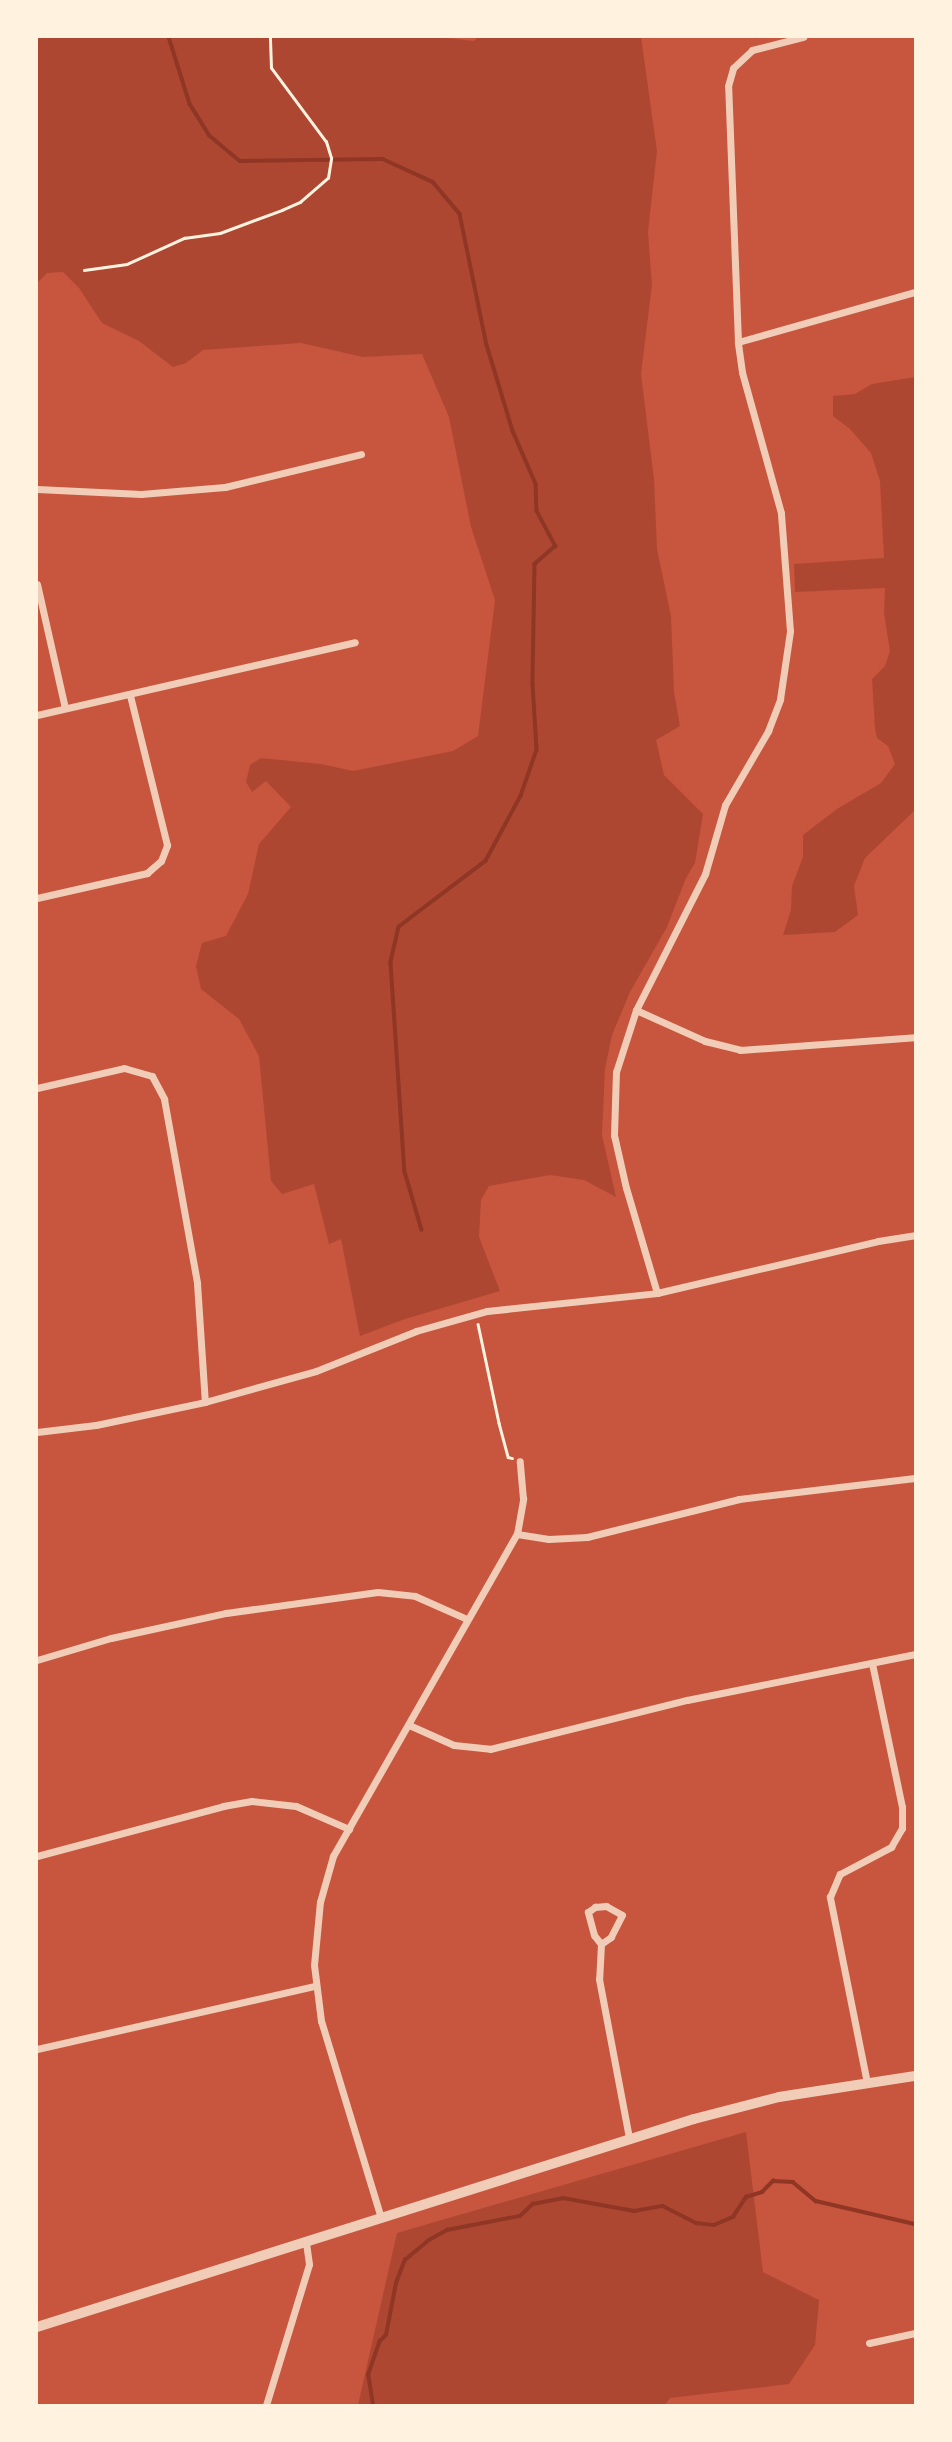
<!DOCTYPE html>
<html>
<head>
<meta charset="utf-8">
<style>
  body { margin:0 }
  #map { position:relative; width:952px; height:2442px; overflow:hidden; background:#c8553d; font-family:Manrope,sans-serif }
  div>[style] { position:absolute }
  .green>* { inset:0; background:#ae4732 }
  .stream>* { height:3.5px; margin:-1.75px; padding:0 1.75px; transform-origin:1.75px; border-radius:1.75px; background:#8f3625 }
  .path>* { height:2.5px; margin:-1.25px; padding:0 1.25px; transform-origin:1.25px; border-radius:1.25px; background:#fff3e0 }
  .minor>* { height:7px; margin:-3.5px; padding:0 3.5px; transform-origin:3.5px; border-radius:3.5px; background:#f1ccb7 }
  .tertiary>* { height:10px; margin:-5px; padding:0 5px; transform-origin:5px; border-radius:5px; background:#f1ccb7 }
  span { translate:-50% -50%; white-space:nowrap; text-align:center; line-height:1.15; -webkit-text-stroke:7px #fff3e0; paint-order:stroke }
  .frame { position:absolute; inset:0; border:38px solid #fff3e0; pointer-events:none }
</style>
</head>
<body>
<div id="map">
  <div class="green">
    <i style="clip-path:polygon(37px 37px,438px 37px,474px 41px,478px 37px,641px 37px,657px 151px,648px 232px,652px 285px,641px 374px,654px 479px,657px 549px,671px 616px,674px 692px,680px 726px,656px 740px,664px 775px,703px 814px,695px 863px,686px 878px,667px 927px,630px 992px,612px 1035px,605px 1069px,602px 1135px,616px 1197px,584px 1180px,550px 1175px,489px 1186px,481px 1200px,479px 1237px,500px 1291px,405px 1319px,360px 1336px,341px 1239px,329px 1244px,314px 1184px,282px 1194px,271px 1181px,259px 1056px,239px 1019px,201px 989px,196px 966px,202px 943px,226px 936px,248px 894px,259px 844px,291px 807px,266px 781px,252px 792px,246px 782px,250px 765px,261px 758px,321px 764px,353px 771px,453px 751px,478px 736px,495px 600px,471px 527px,449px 417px,422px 354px,363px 357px,301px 343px,203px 350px,186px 363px,173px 367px,139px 341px,102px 323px,79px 288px,63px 272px,47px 273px,37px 283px)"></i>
    <i style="clip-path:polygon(915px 377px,915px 810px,865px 858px,854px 886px,858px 915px,835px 932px,783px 935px,791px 910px,792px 886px,803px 857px,803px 835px,837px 809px,881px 783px,895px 764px,888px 746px,877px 738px,875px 728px,872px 679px,885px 666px,890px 651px,884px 613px,885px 588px,795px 592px,794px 564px,884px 558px,880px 481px,871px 453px,850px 429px,833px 416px,833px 396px,855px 394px,872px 384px)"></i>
    <i style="clip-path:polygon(746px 2132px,763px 2272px,819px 2300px,815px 2345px,789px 2384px,670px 2398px,665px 2405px,358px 2405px,397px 2233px)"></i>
  </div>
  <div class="stream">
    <i style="left:169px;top:37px;width:70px;rotate:72.6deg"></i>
    <i style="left:190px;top:104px;width:36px;rotate:58deg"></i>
    <i style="left:209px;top:135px;width:40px;rotate:40deg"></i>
    <i style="left:240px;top:161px;width:143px;rotate:-0.8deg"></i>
    <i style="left:383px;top:159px;width:55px;rotate:24.7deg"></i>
    <i style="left:433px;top:182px;width:42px;rotate:49.8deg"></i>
    <i style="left:460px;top:214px;width:134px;rotate:78.4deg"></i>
    <i style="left:487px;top:345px;width:90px;rotate:73.2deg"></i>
    <i style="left:513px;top:431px;width:58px;rotate:66.5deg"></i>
    <i style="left:536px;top:484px;width:27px;rotate:88deg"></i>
    <i style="left:537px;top:511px;width:40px;rotate:62deg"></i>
    <i style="left:556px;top:546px;width:28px;rotate:139deg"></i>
    <i style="left:535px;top:564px;width:120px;rotate:91deg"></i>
    <i style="left:533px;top:684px;width:66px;rotate:86.5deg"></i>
    <i style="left:537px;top:750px;width:49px;rotate:109.2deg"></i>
    <i style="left:521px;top:796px;width:74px;rotate:118.3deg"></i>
    <i style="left:486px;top:861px;width:109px;rotate:142.8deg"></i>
    <i style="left:399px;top:927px;width:37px;rotate:103deg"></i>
    <i style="left:391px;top:963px;width:209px;rotate:86.2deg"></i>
    <i style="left:405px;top:1172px;width:60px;rotate:73.7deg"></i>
    <i style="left:373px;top:2405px;width:30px;rotate:-99deg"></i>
    <i style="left:368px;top:2375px;width:36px;rotate:-71deg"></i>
    <i style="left:380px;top:2341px;width:8px;rotate:-45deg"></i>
    <i style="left:386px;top:2335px;width:53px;rotate:-79.1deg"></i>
    <i style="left:396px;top:2283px;width:25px;rotate:-69deg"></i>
    <i style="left:405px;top:2260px;width:31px;rotate:-40deg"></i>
    <i style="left:429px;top:2240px;width:21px;rotate:-29deg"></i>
    <i style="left:447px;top:2230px;width:74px;rotate:-10.9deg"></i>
    <i style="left:520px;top:2216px;width:18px;rotate:-43deg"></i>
    <i style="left:533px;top:2204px;width:31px;rotate:-11deg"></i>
    <i style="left:563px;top:2198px;width:72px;rotate:10.4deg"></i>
    <i style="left:634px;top:2211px;width:29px;rotate:-10deg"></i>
    <i style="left:663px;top:2206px;width:38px;rotate:27deg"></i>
    <i style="left:697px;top:2223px;width:17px;rotate:7deg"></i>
    <i style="left:714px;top:2225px;width:21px;rotate:-23deg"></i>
    <i style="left:733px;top:2217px;width:24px;rotate:-57deg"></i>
    <i style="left:746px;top:2197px;width:17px;rotate:-17deg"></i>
    <i style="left:762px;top:2192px;width:16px;rotate:-45deg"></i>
    <i style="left:773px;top:2181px;width:20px;rotate:3deg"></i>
    <i style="left:793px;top:2182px;width:30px;rotate:40deg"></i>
    <i style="left:816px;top:2201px;width:102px;rotate:13.1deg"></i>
  </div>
  <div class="path">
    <i style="left:84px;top:270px;width:43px;rotate:-7.9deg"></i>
    <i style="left:127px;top:264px;width:63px;rotate:-24.5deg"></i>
    <i style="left:184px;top:238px;width:36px;rotate:-8deg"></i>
    <i style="left:220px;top:233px;width:66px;rotate:-20.4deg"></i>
    <i style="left:282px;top:210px;width:20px;rotate:-24deg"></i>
    <i style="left:300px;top:202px;width:37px;rotate:-41deg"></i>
    <i style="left:328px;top:178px;width:20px;rotate:-81deg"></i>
    <i style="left:331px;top:158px;width:17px;rotate:-107deg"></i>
    <i style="left:326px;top:142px;width:92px;rotate:-126.6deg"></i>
    <i style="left:271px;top:68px;width:31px;rotate:-92deg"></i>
    <i style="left:478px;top:1324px;width:101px;rotate:78deg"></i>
    <i style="left:499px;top:1423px;width:35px;rotate:75deg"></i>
    <i style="left:508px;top:1457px;width:4px;rotate:14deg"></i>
  </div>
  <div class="minor">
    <i style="left:738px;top:342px;width:184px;rotate:-15.8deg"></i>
    <i style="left:37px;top:489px;width:104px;rotate:2.8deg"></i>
    <i style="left:141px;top:494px;width:84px;rotate:-4.8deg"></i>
    <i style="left:225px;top:487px;width:140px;rotate:-13.6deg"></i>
    <i style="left:37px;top:584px;width:127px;rotate:77.3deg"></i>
    <i style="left:37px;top:715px;width:326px;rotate:-12.9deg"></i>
    <i style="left:37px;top:898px;width:113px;rotate:-12.8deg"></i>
    <i style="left:147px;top:873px;width:18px;rotate:-41deg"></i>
    <i style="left:161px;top:861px;width:17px;rotate:-69deg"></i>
    <i style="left:167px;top:845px;width:154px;rotate:-103.9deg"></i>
    <i style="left:636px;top:1010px;width:76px;rotate:24.2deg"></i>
    <i style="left:705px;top:1041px;width:36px;rotate:14deg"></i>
    <i style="left:740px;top:1050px;width:175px;rotate:-4.2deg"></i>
    <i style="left:37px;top:1088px;width:89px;rotate:-12.9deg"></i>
    <i style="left:124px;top:1068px;width:29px;rotate:16deg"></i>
    <i style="left:152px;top:1076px;width:26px;rotate:62deg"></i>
    <i style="left:164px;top:1099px;width:187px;rotate:79.8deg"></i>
    <i style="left:197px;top:1283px;width:119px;rotate:86.2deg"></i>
    <i style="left:657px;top:1293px;width:109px;rotate:-106.4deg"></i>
    <i style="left:626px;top:1188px;width:54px;rotate:-102.8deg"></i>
    <i style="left:614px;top:1135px;width:63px;rotate:-88.2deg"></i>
    <i style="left:616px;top:1072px;width:65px;rotate:-72.1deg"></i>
    <i style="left:636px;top:1010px;width:153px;rotate:-63.1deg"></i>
    <i style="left:705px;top:874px;width:72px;rotate:-73.8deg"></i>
    <i style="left:725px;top:805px;width:86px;rotate:-59.8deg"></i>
    <i style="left:768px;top:731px;width:34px;rotate:-69deg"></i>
    <i style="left:780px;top:699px;width:69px;rotate:-81.6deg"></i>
    <i style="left:790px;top:631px;width:118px;rotate:-94.4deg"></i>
    <i style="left:781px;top:513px;width:146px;rotate:-105.5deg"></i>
    <i style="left:742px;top:372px;width:30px;rotate:-98deg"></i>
    <i style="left:738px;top:342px;width:256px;rotate:-92.2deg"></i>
    <i style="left:728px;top:86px;width:19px;rotate:-74deg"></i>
    <i style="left:733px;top:68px;width:26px;rotate:-43deg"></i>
    <i style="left:752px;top:50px;width:53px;rotate:-14.3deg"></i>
    <i style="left:37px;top:1432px;width:59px;rotate:-6.8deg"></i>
    <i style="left:96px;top:1425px;width:111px;rotate:-11.9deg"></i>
    <i style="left:205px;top:1402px;width:115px;rotate:-15.6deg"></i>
    <i style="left:316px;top:1371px;width:108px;rotate:-21.8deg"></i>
    <i style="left:416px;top:1331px;width:74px;rotate:-15.7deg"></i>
    <i style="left:487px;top:1311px;width:171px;rotate:-6deg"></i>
    <i style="left:657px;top:1293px;width:227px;rotate:-13.2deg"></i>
    <i style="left:878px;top:1241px;width:37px;rotate:-9deg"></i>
    <i style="left:517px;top:1534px;width:32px;rotate:9deg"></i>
    <i style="left:549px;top:1539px;width:38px;rotate:-3deg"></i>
    <i style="left:587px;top:1537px;width:157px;rotate:-14deg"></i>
    <i style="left:739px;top:1499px;width:177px;rotate:-6.8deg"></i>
    <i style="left:37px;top:1660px;width:77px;rotate:-16.6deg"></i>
    <i style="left:111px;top:1638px;width:118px;rotate:-12.3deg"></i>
    <i style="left:226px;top:1613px;width:153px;rotate:-7.9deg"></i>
    <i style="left:378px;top:1592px;width:37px;rotate:6deg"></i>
    <i style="left:415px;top:1596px;width:57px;rotate:23.9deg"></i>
    <i style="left:409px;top:1725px;width:49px;rotate:24deg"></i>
    <i style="left:454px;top:1745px;width:36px;rotate:6deg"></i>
    <i style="left:490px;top:1749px;width:203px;rotate:-14deg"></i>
    <i style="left:687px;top:1700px;width:233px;rotate:-11.4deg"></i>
    <i style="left:37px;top:1856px;width:193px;rotate:-15deg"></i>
    <i style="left:223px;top:1806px;width:29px;rotate:-10deg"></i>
    <i style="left:252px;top:1801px;width:44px;rotate:6.5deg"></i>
    <i style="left:296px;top:1806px;width:58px;rotate:23.5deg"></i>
    <i style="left:601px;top:1944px;width:11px;rotate:-128deg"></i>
    <i style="left:594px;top:1935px;width:24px;rotate:-105deg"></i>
    <i style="left:588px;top:1912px;width:9px;rotate:-36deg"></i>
    <i style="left:595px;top:1907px;width:11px;rotate:-5deg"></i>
    <i style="left:606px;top:1906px;width:18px;rotate:29deg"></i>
    <i style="left:622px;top:1915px;width:25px;rotate:117deg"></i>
    <i style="left:611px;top:1937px;width:12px;rotate:145deg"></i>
    <i style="left:601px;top:1944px;width:35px;rotate:93deg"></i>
    <i style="left:599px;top:1979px;width:162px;rotate:79.3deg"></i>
    <i style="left:37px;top:2049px;width:285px;rotate:-12.8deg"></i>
    <i style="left:867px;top:2083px;width:190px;rotate:-101.3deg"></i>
    <i style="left:830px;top:1897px;width:25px;rotate:-67deg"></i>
    <i style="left:840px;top:1874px;width:58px;rotate:-27.9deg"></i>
    <i style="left:891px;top:1847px;width:22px;rotate:-60deg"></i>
    <i style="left:902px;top:1828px;width:21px;rotate:-90deg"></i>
    <i style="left:902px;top:1807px;width:147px;rotate:-101.8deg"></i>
    <i style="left:381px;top:2218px;width:206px;rotate:-106.9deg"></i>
    <i style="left:321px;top:2021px;width:56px;rotate:-97.1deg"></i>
    <i style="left:314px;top:1965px;width:63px;rotate:-84.6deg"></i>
    <i style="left:320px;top:1902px;width:48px;rotate:-74.2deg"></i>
    <i style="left:333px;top:1856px;width:371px;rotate:-60.3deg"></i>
    <i style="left:517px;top:1534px;width:36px;rotate:-80deg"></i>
    <i style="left:523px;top:1499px;width:38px;rotate:-95deg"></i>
    <i style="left:869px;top:2343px;width:47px;rotate:-12.3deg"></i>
    <i style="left:266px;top:2405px;width:147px;rotate:-73deg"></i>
    <i style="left:309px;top:2264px;width:22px;rotate:-98deg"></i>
  </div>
  <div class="tertiary">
    <i style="left:37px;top:2327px;width:689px;rotate:-17.57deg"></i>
    <i style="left:694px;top:2119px;width:88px;rotate:-14.5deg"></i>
    <i style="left:779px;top:2097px;width:138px;rotate:-8.8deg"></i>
  </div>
  <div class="frame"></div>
</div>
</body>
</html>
